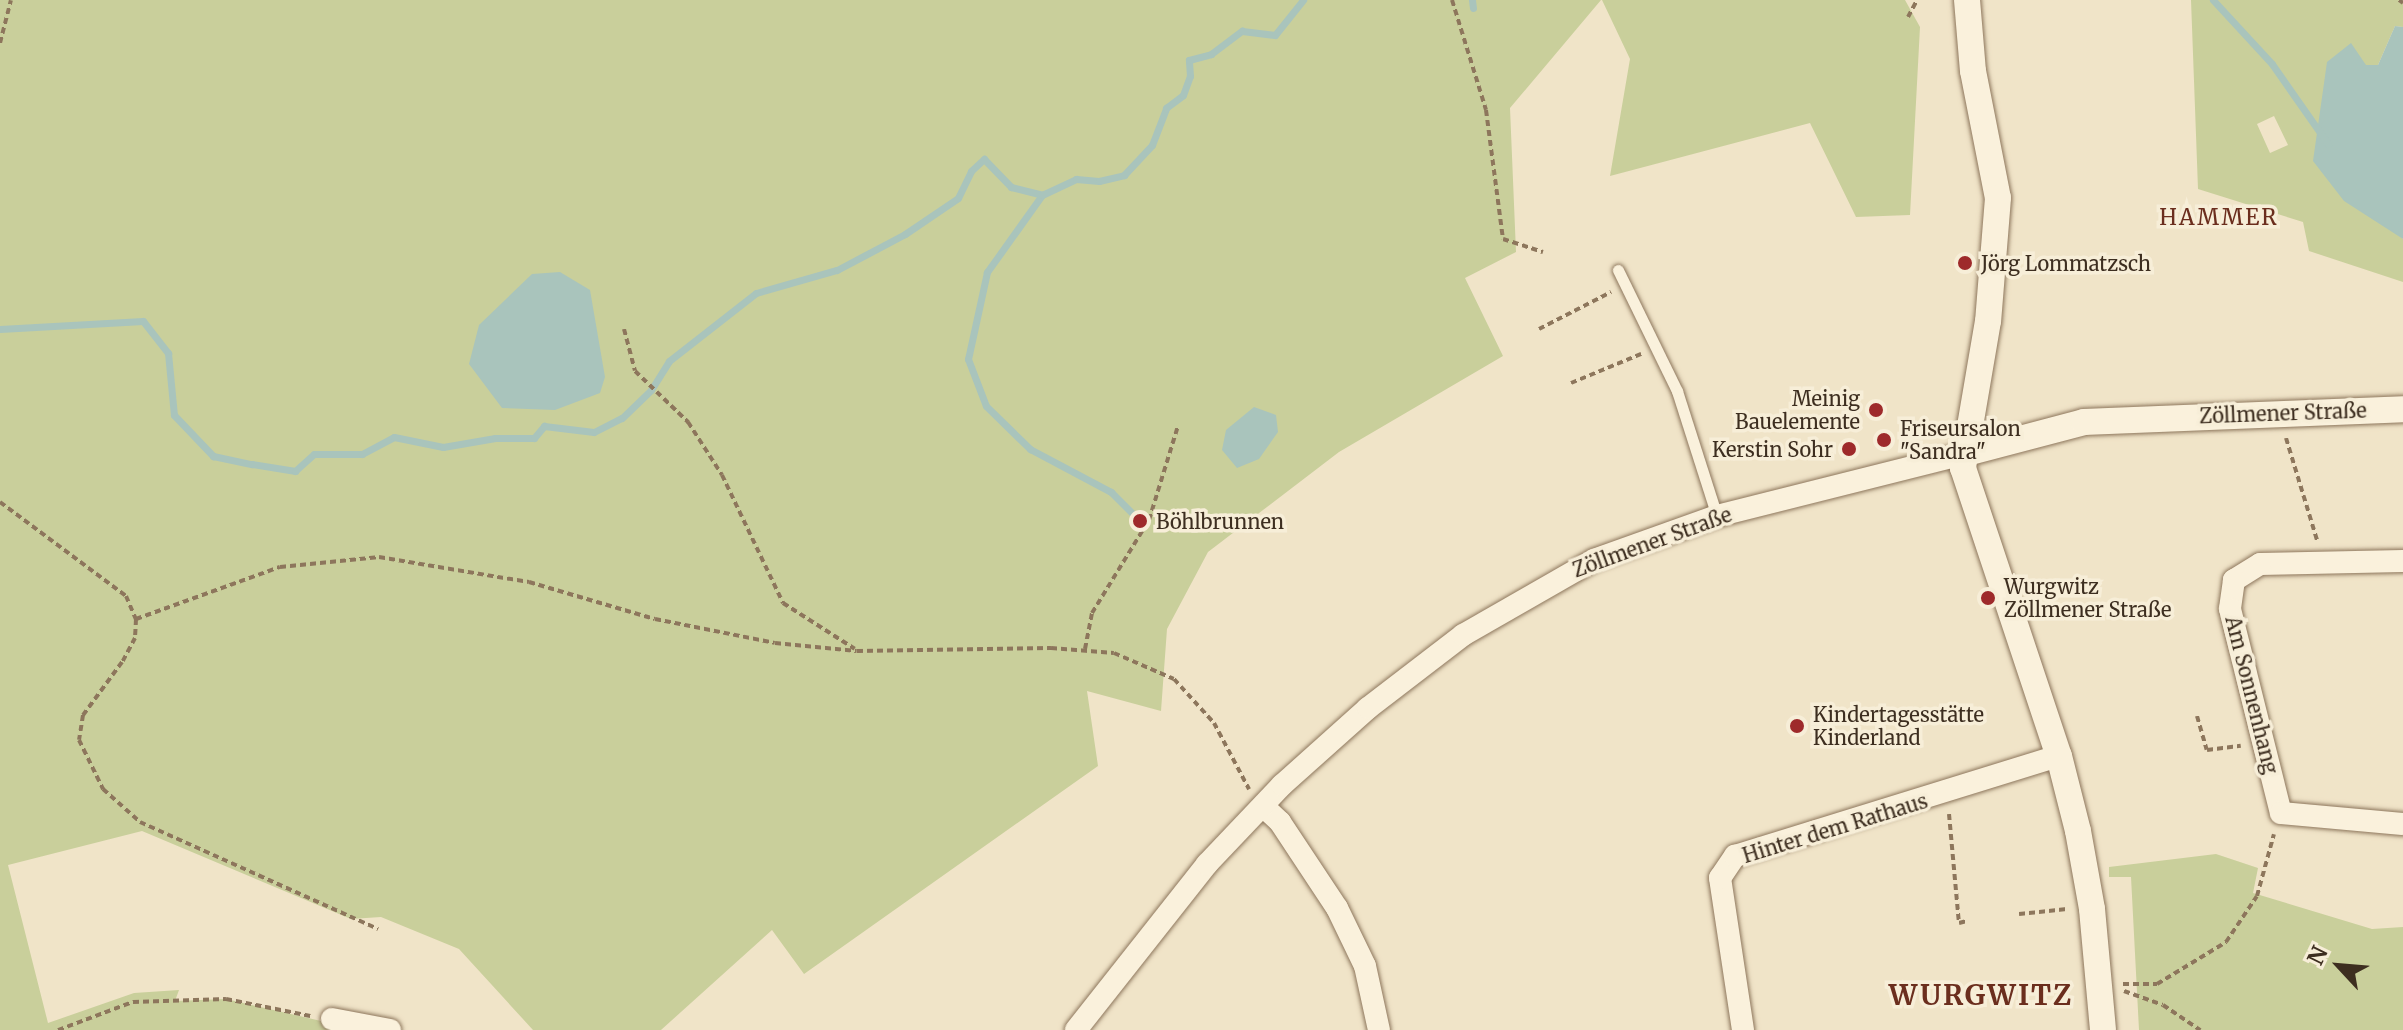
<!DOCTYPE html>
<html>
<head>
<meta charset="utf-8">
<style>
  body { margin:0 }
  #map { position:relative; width:2403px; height:1030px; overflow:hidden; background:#f0e4c8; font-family:Merriweather,serif }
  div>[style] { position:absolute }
  .green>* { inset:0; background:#c9cf9b }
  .water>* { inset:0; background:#a9c4bc }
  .stream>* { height:7px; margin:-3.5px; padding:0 3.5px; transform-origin:3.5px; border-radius:3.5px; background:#a9c4bc }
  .path>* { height:4px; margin-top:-2px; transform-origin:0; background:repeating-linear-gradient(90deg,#8d765c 0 6px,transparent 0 10px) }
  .roads { filter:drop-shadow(0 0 2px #8d765c) drop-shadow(0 0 2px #8d765c) }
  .service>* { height:11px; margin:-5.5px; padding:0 5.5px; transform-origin:5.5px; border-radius:5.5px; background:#faf1dc }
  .minor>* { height:22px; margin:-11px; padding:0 11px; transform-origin:11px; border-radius:11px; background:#faf1dc }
  .tertiary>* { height:26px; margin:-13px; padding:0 13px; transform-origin:13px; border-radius:13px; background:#faf1dc }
  .dots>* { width:22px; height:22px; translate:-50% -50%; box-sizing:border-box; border:4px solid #f7eed8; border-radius:50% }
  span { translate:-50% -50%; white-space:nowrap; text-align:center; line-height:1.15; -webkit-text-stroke:7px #f7eed8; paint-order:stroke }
  .poi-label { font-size:20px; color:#3d2e20 }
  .left { translate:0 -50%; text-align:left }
  .right { translate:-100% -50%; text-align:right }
  .street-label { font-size:20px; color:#3d2e20 }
  .neighbourhood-label { font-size:22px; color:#6b2e1e; letter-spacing:2px }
  .district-label { font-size:28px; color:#6b2e1e; font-weight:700; letter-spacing:2px }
  .north { position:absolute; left:2299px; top:926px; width:80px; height:80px; -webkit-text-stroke:6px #f7eed8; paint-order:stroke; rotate:296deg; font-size:22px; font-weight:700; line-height:32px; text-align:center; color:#3d2e20 }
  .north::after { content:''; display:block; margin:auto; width:28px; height:36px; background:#3d2e20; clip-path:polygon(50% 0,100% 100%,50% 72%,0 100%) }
</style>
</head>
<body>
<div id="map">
  <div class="green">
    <i style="clip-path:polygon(0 0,1601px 0,1510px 108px,1516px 252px,1465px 278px,1503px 356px,1339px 452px,1208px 552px,1167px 629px,1161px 711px,1087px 691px,1098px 766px,804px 974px,772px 930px,661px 1030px,533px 1030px,459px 949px,381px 917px,351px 919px,142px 831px,8px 865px,48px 1023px,134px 993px,179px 990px,175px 1001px,226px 999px,360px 1030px,0 1030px)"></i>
    <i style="clip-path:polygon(1602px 0,1905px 0,1920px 27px,1910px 215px,1856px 217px,1810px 123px,1610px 176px,1630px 59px)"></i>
    <i style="clip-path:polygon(evenodd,2191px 0,2403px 0,2403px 27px,2395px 26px,2378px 65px,2367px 65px,2320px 139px,2314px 161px,2403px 239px,2403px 282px,2309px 251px,2303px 222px,2198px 189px,2191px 0,2274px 116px,2288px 145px,2270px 153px,2257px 124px,2274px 116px)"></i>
    <i style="clip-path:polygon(2216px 854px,2258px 868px,2253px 893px,2372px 929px,2403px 927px,2403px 1030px,2139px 1030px,2131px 877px,2109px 877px,2109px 867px)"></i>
  </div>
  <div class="water">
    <i style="clip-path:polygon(2395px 26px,2403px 27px,2403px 239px,2344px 201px,2313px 161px,2327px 62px,2351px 43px,2366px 65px,2378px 65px)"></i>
    <i style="clip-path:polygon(560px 272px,590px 290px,605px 377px,600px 393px,555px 410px,502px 408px,469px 364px,479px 325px,532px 274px)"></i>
    <i style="clip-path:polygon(1254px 407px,1276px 415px,1278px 432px,1259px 459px,1237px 468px,1222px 450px,1226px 430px)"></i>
  </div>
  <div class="stream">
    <i style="left:1472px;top:0;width:8px;rotate:83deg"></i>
    <i style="left:2213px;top:0;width:87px;rotate:47.3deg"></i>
    <i style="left:2272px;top:64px;width:98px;rotate:55deg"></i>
    <i style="left:1042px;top:195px;width:95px;rotate:125.5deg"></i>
    <i style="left:987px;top:272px;width:89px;rotate:102.3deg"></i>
    <i style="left:968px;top:359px;width:50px;rotate:69deg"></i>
    <i style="left:986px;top:406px;width:62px;rotate:44.3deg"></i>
    <i style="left:1030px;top:449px;width:92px;rotate:28deg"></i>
    <i style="left:1111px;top:492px;width:41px;rotate:45deg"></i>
    <i style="left:0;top:329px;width:143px;rotate:-3.2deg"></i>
    <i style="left:143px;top:321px;width:41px;rotate:52deg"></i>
    <i style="left:168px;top:353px;width:62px;rotate:84.5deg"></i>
    <i style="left:174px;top:415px;width:57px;rotate:46.4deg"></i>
    <i style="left:213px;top:456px;width:40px;rotate:12deg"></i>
    <i style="left:252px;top:464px;width:44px;rotate:9.2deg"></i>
    <i style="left:295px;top:471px;width:25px;rotate:-42deg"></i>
    <i style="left:314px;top:454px;width:48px"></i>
    <i style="left:362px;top:454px;width:36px;rotate:-28deg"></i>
    <i style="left:394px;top:437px;width:50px;rotate:11.5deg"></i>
    <i style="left:443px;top:447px;width:53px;rotate:-9.8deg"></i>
    <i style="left:495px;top:438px;width:39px"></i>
    <i style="left:534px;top:438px;width:16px;rotate:-50deg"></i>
    <i style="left:544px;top:426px;width:50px;rotate:6.8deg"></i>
    <i style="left:594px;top:432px;width:31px;rotate:-27deg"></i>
    <i style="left:622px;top:418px;width:40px;rotate:-44deg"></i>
    <i style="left:651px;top:390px;width:34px;rotate:-58deg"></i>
    <i style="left:669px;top:361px;width:110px;rotate:-38deg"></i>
    <i style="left:756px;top:293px;width:84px;rotate:-15.9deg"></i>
    <i style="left:837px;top:270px;width:77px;rotate:-27.9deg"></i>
    <i style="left:905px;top:234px;width:64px;rotate:-34.2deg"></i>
    <i style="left:958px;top:198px;width:30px;rotate:-64deg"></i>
    <i style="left:971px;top:171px;width:18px;rotate:-43deg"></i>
    <i style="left:984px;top:159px;width:39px;rotate:46deg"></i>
    <i style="left:1011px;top:187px;width:32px;rotate:14deg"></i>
    <i style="left:1042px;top:195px;width:38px;rotate:-25deg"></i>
    <i style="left:1076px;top:179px;width:23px;rotate:5deg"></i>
    <i style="left:1099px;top:181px;width:26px;rotate:-13deg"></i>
    <i style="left:1124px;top:175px;width:41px;rotate:-47deg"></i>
    <i style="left:1152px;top:145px;width:40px;rotate:-69deg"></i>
    <i style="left:1166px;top:108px;width:21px;rotate:-37deg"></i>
    <i style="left:1183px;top:95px;width:20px;rotate:-70deg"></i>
    <i style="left:1190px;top:76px;width:16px;rotate:-94deg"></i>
    <i style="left:1189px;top:60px;width:23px;rotate:-15deg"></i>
    <i style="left:1211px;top:54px;width:39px;rotate:-37deg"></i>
    <i style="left:1242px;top:31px;width:33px;rotate:7deg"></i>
    <i style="left:1275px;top:35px;width:45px;rotate:-51.3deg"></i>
  </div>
  <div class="path">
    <i style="left:1452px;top:0;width:115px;rotate:72.8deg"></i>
    <i style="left:1486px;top:110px;width:130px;rotate:82.5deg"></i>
    <i style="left:1503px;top:239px;width:42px;rotate:18deg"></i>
    <i style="left:2399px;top:0;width:5px;rotate:37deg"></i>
    <i style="left:1908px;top:17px;width:19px;rotate:-62deg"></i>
    <i style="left:0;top:43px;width:44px;rotate:-75.7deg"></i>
    <i style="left:624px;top:329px;width:43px;rotate:75.3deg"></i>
    <i style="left:635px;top:371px;width:74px;rotate:43.9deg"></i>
    <i style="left:688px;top:422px;width:63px;rotate:57.3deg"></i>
    <i style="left:722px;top:475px;width:142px;rotate:64.5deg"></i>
    <i style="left:783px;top:603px;width:85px;rotate:32.6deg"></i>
    <i style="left:1539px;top:329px;width:81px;rotate:-27.2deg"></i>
    <i style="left:1571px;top:383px;width:76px;rotate:-22.5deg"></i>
    <i style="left:2286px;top:438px;width:107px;rotate:73.1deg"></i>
    <i style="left:0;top:502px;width:157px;rotate:36.7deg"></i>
    <i style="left:126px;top:596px;width:25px;rotate:67deg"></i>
    <i style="left:136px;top:619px;width:19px;rotate:93deg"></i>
    <i style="left:135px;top:638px;width:27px;rotate:118deg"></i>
    <i style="left:122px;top:662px;width:66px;rotate:126.3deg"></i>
    <i style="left:83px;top:715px;width:25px;rotate:99deg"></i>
    <i style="left:79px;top:740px;width:55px;rotate:63.9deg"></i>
    <i style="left:103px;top:789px;width:50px;rotate:41.7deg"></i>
    <i style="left:140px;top:822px;width:261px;rotate:24.2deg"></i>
    <i style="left:136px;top:619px;width:153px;rotate:-19.9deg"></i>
    <i style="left:280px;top:567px;width:100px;rotate:-5.8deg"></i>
    <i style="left:379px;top:557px;width:152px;rotate:9.5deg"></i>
    <i style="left:529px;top:582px;width:131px;rotate:16.4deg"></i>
    <i style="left:655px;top:619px;width:122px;rotate:11.3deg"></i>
    <i style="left:775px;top:643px;width:82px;rotate:5.6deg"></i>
    <i style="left:857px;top:651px;width:194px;rotate:-0.9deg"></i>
    <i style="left:1051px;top:648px;width:63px;rotate:4.5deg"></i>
    <i style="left:1114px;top:653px;width:65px;rotate:23.4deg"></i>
    <i style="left:1174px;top:679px;width:59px;rotate:47.7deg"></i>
    <i style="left:1214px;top:723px;width:75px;rotate:62.1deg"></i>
    <i style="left:1085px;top:649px;width:37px;rotate:-79deg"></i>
    <i style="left:1092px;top:613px;width:109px;rotate:-58.5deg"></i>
    <i style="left:1149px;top:520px;width:98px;rotate:-72.9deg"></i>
    <i style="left:2197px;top:716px;width:35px;rotate:74deg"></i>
    <i style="left:2207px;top:750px;width:34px;rotate:-7deg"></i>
    <i style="left:1949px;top:814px;width:109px;rotate:84.8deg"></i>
    <i style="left:1959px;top:923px;width:8px;rotate:-14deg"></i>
    <i style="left:2019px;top:914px;width:48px;rotate:-5.9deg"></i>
    <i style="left:2123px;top:984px;width:34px"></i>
    <i style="left:2157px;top:984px;width:81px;rotate:-31.3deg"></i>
    <i style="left:2226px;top:942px;width:55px;rotate:-56deg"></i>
    <i style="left:2257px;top:896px;width:64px;rotate:-74.7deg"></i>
    <i style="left:2124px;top:991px;width:41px;rotate:19.7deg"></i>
    <i style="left:2163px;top:1005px;width:45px;rotate:34deg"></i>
    <i style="left:58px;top:1030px;width:80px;rotate:-20.5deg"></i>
    <i style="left:133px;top:1002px;width:93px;rotate:-1.8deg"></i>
    <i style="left:226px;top:999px;width:86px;rotate:11.4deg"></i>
  </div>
  <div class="roads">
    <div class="service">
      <i style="left:1618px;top:270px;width:135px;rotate:64deg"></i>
      <i style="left:1677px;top:391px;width:131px;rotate:72.3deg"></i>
    </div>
    <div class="minor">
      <i style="left:2403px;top:561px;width:143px;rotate:178.8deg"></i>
      <i style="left:2260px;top:564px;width:31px;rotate:148deg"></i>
      <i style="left:2234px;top:580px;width:29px;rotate:98deg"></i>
      <i style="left:2230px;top:609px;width:210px;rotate:76deg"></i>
      <i style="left:2281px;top:813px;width:122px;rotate:5.2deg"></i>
      <i style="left:1264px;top:807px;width:22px;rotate:43deg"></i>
      <i style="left:1280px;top:822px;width:103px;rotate:56.5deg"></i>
      <i style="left:1337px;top:908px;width:64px;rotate:64.2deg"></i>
      <i style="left:1365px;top:966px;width:66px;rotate:77.7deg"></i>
      <i style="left:332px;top:1019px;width:59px;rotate:10.7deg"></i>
      <i style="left:1076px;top:1030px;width:211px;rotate:-51.7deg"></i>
      <i style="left:1207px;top:864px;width:109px;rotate:-46.5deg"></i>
      <i style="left:1282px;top:785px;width:115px;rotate:-41.8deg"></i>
      <i style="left:1368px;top:708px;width:120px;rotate:-37.5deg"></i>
      <i style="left:1463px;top:635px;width:151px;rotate:-29.8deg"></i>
      <i style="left:1594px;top:560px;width:131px;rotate:-19.7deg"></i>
      <i style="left:1717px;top:516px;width:254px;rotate:-14.1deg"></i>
      <i style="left:1743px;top:1030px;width:154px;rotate:-98.6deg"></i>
      <i style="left:1720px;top:878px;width:27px;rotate:-56deg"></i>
      <i style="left:1735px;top:856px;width:339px;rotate:-17.2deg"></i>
    </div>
    <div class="tertiary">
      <i style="left:1967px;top:0;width:71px;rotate:85.2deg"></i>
      <i style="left:1973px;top:71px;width:129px;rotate:78.9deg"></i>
      <i style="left:1998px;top:198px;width:123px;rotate:94.6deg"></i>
      <i style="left:1988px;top:321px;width:149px;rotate:99.7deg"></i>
      <i style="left:1963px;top:468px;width:304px;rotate:71.6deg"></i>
      <i style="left:2059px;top:756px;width:77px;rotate:75.8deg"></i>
      <i style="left:2078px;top:831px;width:79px;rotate:79.8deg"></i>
      <i style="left:2092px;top:909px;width:121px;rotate:84.8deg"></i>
      <i style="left:1963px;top:454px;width:125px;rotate:-14.8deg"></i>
      <i style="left:2084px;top:422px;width:319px;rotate:-2.3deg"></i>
    </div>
  </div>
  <div class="dots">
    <i style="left:1965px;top:263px;background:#9e2a2b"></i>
    <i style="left:1876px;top:410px;background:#9e2a2b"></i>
    <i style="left:1884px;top:440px;background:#9e2a2b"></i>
    <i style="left:1849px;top:449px;background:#9e2a2b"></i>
    <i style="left:1140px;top:521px;background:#9e2a2b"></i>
    <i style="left:1988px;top:598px;background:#9e2a2b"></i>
    <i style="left:1797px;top:726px;background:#9e2a2b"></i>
  </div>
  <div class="poi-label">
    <span class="left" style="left:1981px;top:263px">Jörg Lommatzsch</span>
    <span class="right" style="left:1860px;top:410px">Meinig<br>Bauelemente</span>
    <span class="left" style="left:1900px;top:440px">Friseursalon<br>"Sandra"</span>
    <span class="right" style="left:1833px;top:449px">Kerstin Sohr</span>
    <span class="left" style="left:1156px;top:521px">Böhlbrunnen</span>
    <span class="left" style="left:2004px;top:598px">Wurgwitz<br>Zöllmener Straße</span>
    <span class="left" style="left:1813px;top:726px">Kindertagesstätte<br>Kinderland</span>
  </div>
  <div class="street-label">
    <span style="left:2283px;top:413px;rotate:-2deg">Zöllmener Straße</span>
    <span style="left:1652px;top:542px;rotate:-20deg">Zöllmener Straße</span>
    <span style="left:2252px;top:695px;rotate:76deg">Am Sonnenhang</span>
    <span style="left:1835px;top:828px;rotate:-17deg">Hinter dem Rathaus</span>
  </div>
  <div class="neighbourhood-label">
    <span style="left:2219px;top:218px">HAMMER</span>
  </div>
  <div class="district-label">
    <span style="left:1981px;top:995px">WURGWITZ</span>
  </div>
  <div class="north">N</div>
</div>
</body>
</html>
